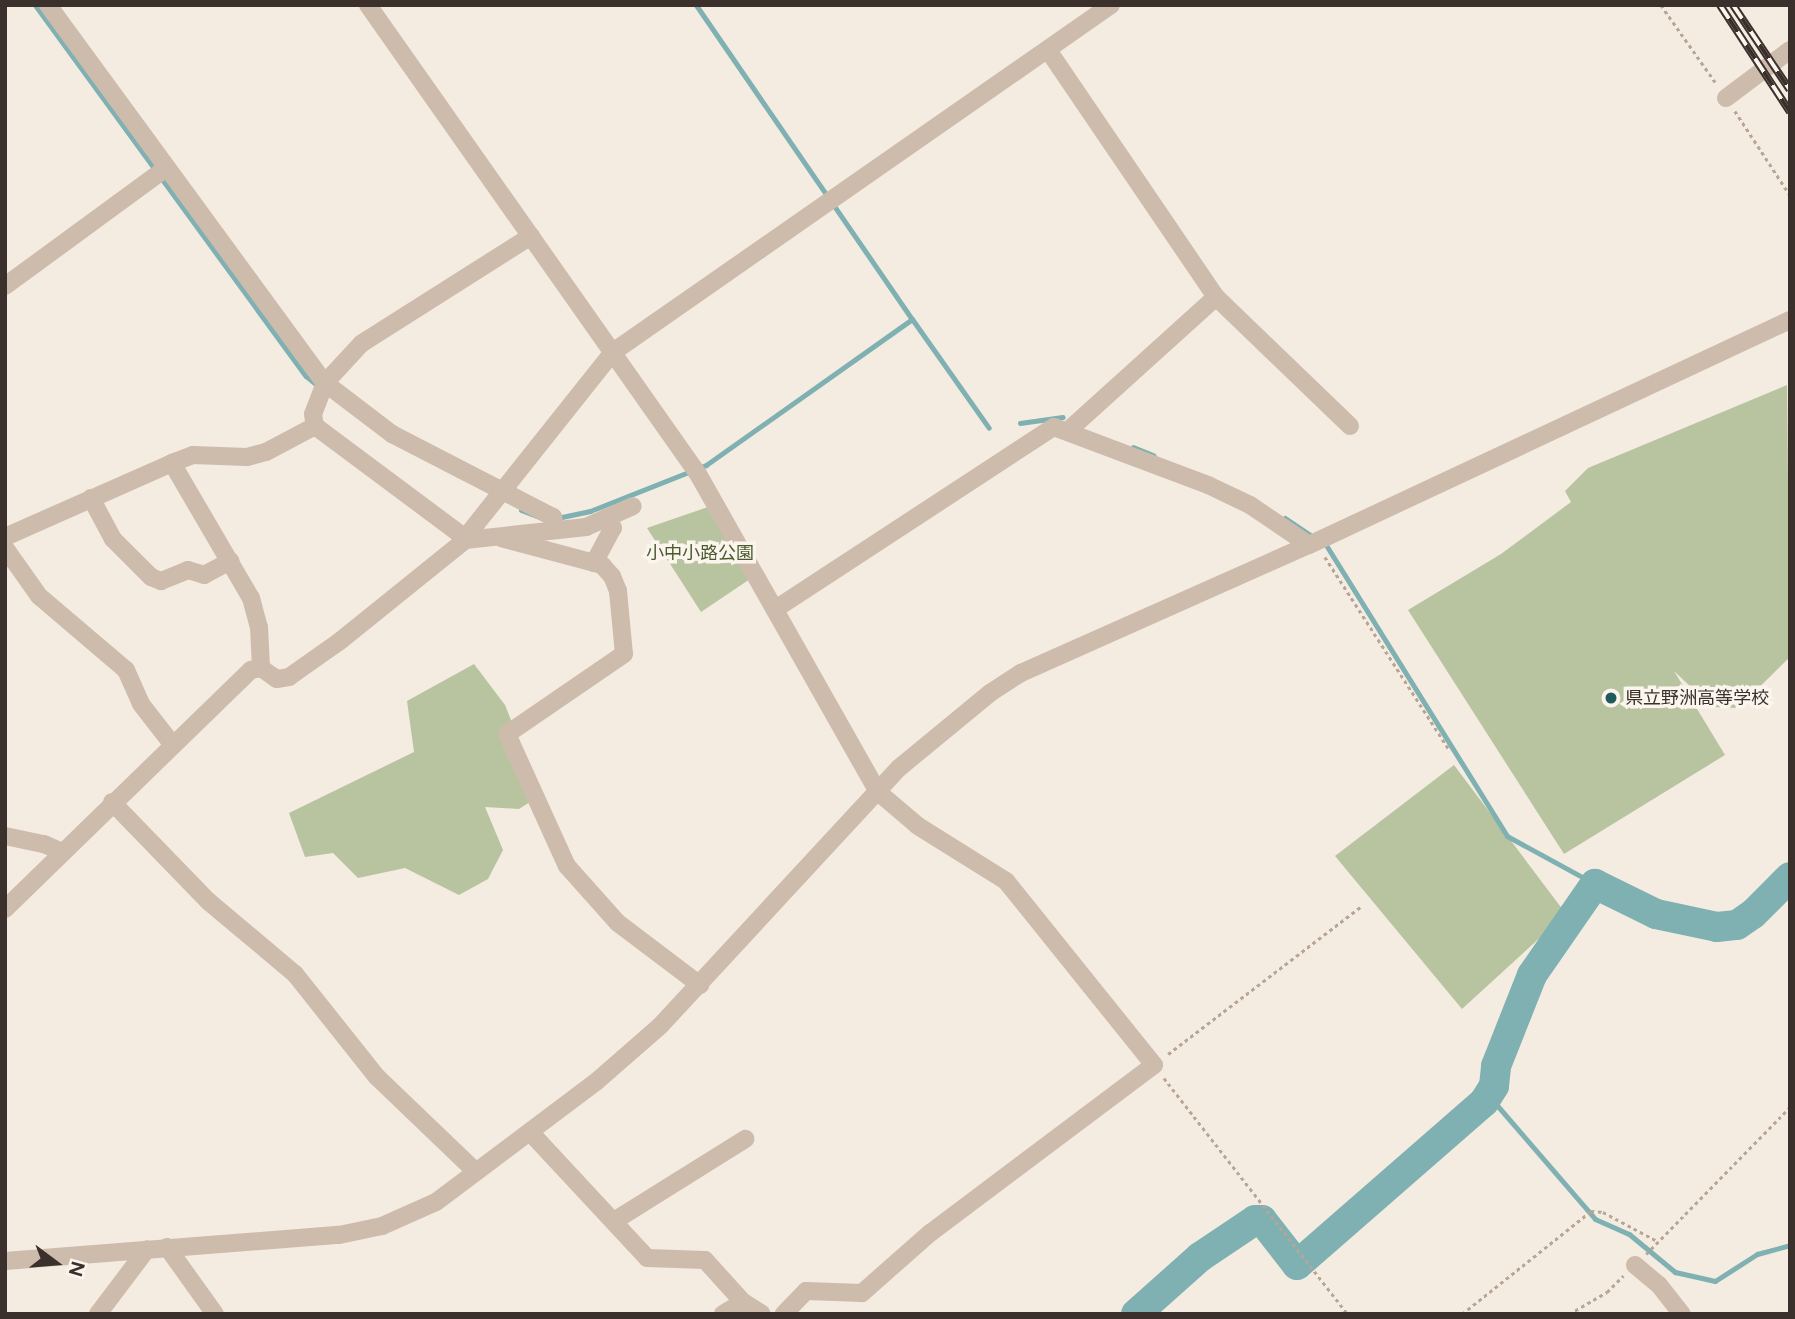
<!DOCTYPE html>
<html>
<head>
<meta charset="utf-8">
<style>
  body { margin:0 }
  #map { position:relative; width:1795px; height:1319px; overflow:hidden; background:#f4ebe1; font-family:Figtree,"Noto Sans JP",sans-serif }
  div>[style] { position:absolute }
  .green>* { inset:0; background:#b8c4a0 }
  .stream>* { height:5px; margin:-2.5px; padding:0 2.5px; transform-origin:2.5px; border-radius:2.5px; background:#7fb0b2 }
  .river>* { height:30px; margin:-15px; padding:0 15px; transform-origin:15px; border-radius:15px; background:#7fb0b2 }
  .path>* { height:2.5px; margin-top:-1.25px; transform-origin:0; background:repeating-linear-gradient(90deg,#b9a596 0 3.5px,transparent 0 7px) }
  .minor>* { height:18px; margin:-9px; padding:0 9px; transform-origin:9px; border-radius:9px; background:#cdbbac }
  .rail>* { height:8px; margin-top:-4px; transform-origin:0; background:repeating-linear-gradient(90deg,#fbf5ee 0 16px,#3b302b 0 32px); box-sizing:border-box; border-block:2px solid #3b302b }
  .dots>* { width:19px; height:19px; translate:-50% -50%; box-sizing:border-box; border:4px solid #fbf5ee; border-radius:50% }
  span { translate:-50% -50%; white-space:nowrap; text-align:center; line-height:1.15; -webkit-text-stroke:7px #fbf5ee; paint-order:stroke }
  .park-label { font-size:18px; color:#4a5a2e }
  .poi-label { font-size:18px; color:#3b302b }
  .left { translate:0 -50%; text-align:left }
  .frame { position:absolute; inset:0; border:7px solid #3b302b; pointer-events:none }
  .north { position:absolute; left:21px; top:1228px; width:70px; height:70px; -webkit-text-stroke:5px #fbf5ee; paint-order:stroke; rotate:106deg; font-size:19px; font-weight:700; line-height:28px; text-align:center; color:#3b302b }
  .north::after { content:''; display:block; margin:auto; width:24px; height:32px; background:#3b302b; clip-path:polygon(50% 0,100% 100%,50% 72%,0 100%) }
</style>
</head>
<body>
<div id="map">
  <div class="green">
    <i style="clip-path:polygon(1787px 385px,1790px 657px,1738px 708px,1712px 707px,1674px 671px,1725px 755px,1564px 854px,1408px 610px,1501px 554px,1571px 502px,1565px 491px,1588px 468px)"></i>
    <i style="clip-path:polygon(708px 507px,753px 577px,701px 612px,647px 528px)"></i>
    <i style="clip-path:polygon(474px 664px,505px 705px,541px 795px,519px 809px,485px 807px,503px 850px,488px 879px,459px 895px,405px 868px,358px 878px,333px 853px,305px 857px,289px 813px,414px 752px,407px 701px)"></i>
    <i style="clip-path:polygon(1454px 765px,1566px 914px,1462px 1009px,1335px 856px)"></i>
  </div>
  <div class="stream">
    <i style="left:35px;top:5px;width:459px;rotate:53.9deg"></i>
    <i style="left:306px;top:376px;width:17px;rotate:40deg"></i>
    <i style="left:696px;top:5px;width:381px;rotate:55.5deg"></i>
    <i style="left:1020px;top:423px;width:43px;rotate:-7.9deg"></i>
    <i style="left:1133px;top:447px;width:22px;rotate:22deg"></i>
    <i style="left:521px;top:510px;width:25px;rotate:21deg"></i>
    <i style="left:557px;top:518px;width:34px;rotate:-12deg"></i>
    <i style="left:590px;top:511px;width:125px;rotate:-21.6deg"></i>
    <i style="left:706px;top:465px;width:252px;rotate:-35.3deg"></i>
    <i style="left:912px;top:319px;width:133px;rotate:54.8deg"></i>
    <i style="left:1285px;top:518px;width:30px;rotate:34deg"></i>
    <i style="left:1326px;top:545px;width:343px;rotate:58.1deg"></i>
    <i style="left:1507px;top:836px;width:100px;rotate:28.6deg"></i>
    <i style="left:1489px;top:1096px;width:162px;rotate:49.2deg"></i>
    <i style="left:1595px;top:1219px;width:37px;rotate:24deg"></i>
    <i style="left:1629px;top:1234px;width:60px;rotate:39.6deg"></i>
    <i style="left:1675px;top:1272px;width:41px;rotate:12.7deg"></i>
    <i style="left:1715px;top:1281px;width:50px;rotate:-32.7deg"></i>
    <i style="left:1757px;top:1254px;width:34px;rotate:-15deg"></i>
  </div>
  <div class="river">
    <i style="left:1136px;top:1314px;width:86px;rotate:-41.7deg"></i>
    <i style="left:1200px;top:1257px;width:66px;rotate:-33.9deg"></i>
    <i style="left:1255px;top:1220px;width:7px"></i>
    <i style="left:1262px;top:1220px;width:57px;rotate:52.1deg"></i>
    <i style="left:1297px;top:1265px;width:248px;rotate:-41.1deg"></i>
    <i style="left:1484px;top:1102px;width:19px;rotate:-58deg"></i>
    <i style="left:1494px;top:1086px;width:20px;rotate:-84deg"></i>
    <i style="left:1496px;top:1066px;width:98px;rotate:-68.4deg"></i>
    <i style="left:1532px;top:975px;width:111px;rotate:-55.3deg"></i>
    <i style="left:1595px;top:884px;width:68px;rotate:26.2deg"></i>
    <i style="left:1656px;top:914px;width:62px;rotate:12deg"></i>
    <i style="left:1717px;top:927px;width:20px;rotate:-6deg"></i>
    <i style="left:1737px;top:925px;width:19px;rotate:-35deg"></i>
    <i style="left:1753px;top:914px;width:52px;rotate:-45deg"></i>
  </div>
  <div class="path">
    <i style="left:1661px;top:5px;width:95px;rotate:54.8deg"></i>
    <i style="left:1735px;top:111px;width:100px;rotate:56.8deg"></i>
    <i style="left:1325px;top:557px;width:231px;rotate:57.2deg"></i>
    <i style="left:1168px;top:1054px;width:242px;rotate:-37.4deg"></i>
    <i style="left:1164px;top:1078px;width:299px;rotate:52.1deg"></i>
    <i style="left:1646px;top:1254px;width:206px;rotate:-45.6deg"></i>
    <i style="left:1462px;top:1314px;width:165px;rotate:-38.6deg"></i>
    <i style="left:1591px;top:1211px;width:12px;rotate:5deg"></i>
    <i style="left:1603px;top:1212px;width:61px;rotate:28.2deg"></i>
    <i style="left:1569px;top:1314px;width:44px;rotate:-30.1deg"></i>
    <i style="left:1607px;top:1292px;width:23px;rotate:-45deg"></i>
  </div>
  <div class="minor">
    <i style="left:48px;top:5px;width:469px;rotate:53.8deg"></i>
    <i style="left:325px;top:383px;width:84px;rotate:37.3deg"></i>
    <i style="left:392px;top:434px;width:181px;rotate:27.3deg"></i>
    <i style="left:553px;top:517px;width:13px;rotate:77deg"></i>
    <i style="left:368px;top:5px;width:573px;rotate:54.87deg"></i>
    <i style="left:698px;top:474px;width:365px;rotate:60.5deg"></i>
    <i style="left:878px;top:792px;width:52px;rotate:40.4deg"></i>
    <i style="left:918px;top:826px;width:104px;rotate:32deg"></i>
    <i style="left:1006px;top:881px;width:236px;rotate:51.2deg"></i>
    <i style="left:1154px;top:1065px;width:280px;rotate:143.1deg"></i>
    <i style="left:930px;top:1233px;width:91px;rotate:138.6deg"></i>
    <i style="left:862px;top:1293px;width:56px;rotate:-178deg"></i>
    <i style="left:806px;top:1291px;width:32px;rotate:134deg"></i>
    <i style="left:1048px;top:50px;width:299px;rotate:55.8deg"></i>
    <i style="left:1216px;top:297px;width:198px;rotate:137.9deg"></i>
    <i style="left:1726px;top:98px;width:80px;rotate:-36.9deg"></i>
    <i style="left:531px;top:236px;width:201px;rotate:147.6deg"></i>
    <i style="left:361px;top:344px;width:53px;rotate:132.7deg"></i>
    <i style="left:325px;top:383px;width:33px;rotate:111deg"></i>
    <i style="left:313px;top:414px;width:12px;rotate:81deg"></i>
    <i style="left:315px;top:426px;width:187px;rotate:36.7deg"></i>
    <i style="left:465px;top:538px;width:238px;rotate:-51.5deg"></i>
    <i style="left:613px;top:352px;width:607px;rotate:-34.87deg"></i>
    <i style="left:5px;top:286px;width:198px;rotate:-36.2deg"></i>
    <i style="left:1216px;top:297px;width:186px;rotate:43.9deg"></i>
    <i style="left:172px;top:463px;width:156px;rotate:59.7deg"></i>
    <i style="left:251px;top:598px;width:30px;rotate:75deg"></i>
    <i style="left:259px;top:627px;width:41px;rotate:87.2deg"></i>
    <i style="left:91px;top:498px;width:47px;rotate:61.8deg"></i>
    <i style="left:113px;top:539px;width:54px;rotate:45deg"></i>
    <i style="left:151px;top:577px;width:11px;rotate:22deg"></i>
    <i style="left:161px;top:581px;width:29px;rotate:-22deg"></i>
    <i style="left:188px;top:570px;width:17px;rotate:17deg"></i>
    <i style="left:204px;top:575px;width:30px;rotate:-28deg"></i>
    <i style="left:5px;top:537px;width:183px;rotate:-23.9deg"></i>
    <i style="left:172px;top:463px;width:22px;rotate:-21deg"></i>
    <i style="left:193px;top:455px;width:54px;rotate:2.1deg"></i>
    <i style="left:247px;top:457px;width:20px;rotate:-15deg"></i>
    <i style="left:266px;top:452px;width:55px;rotate:-28deg"></i>
    <i style="left:501px;top:538px;width:105px;rotate:15deg"></i>
    <i style="left:602px;top:565px;width:15px;rotate:48deg"></i>
    <i style="left:612px;top:576px;width:16px;rotate:68deg"></i>
    <i style="left:618px;top:591px;width:63px;rotate:84.6deg"></i>
    <i style="left:624px;top:654px;width:142px;rotate:145.6deg"></i>
    <i style="left:507px;top:734px;width:145px;rotate:65.6deg"></i>
    <i style="left:567px;top:866px;width:76px;rotate:48.2deg"></i>
    <i style="left:618px;top:923px;width:103px;rotate:37.1deg"></i>
    <i style="left:5px;top:548px;width:59px;rotate:54.7deg"></i>
    <i style="left:39px;top:596px;width:114px;rotate:40.4deg"></i>
    <i style="left:126px;top:670px;width:37px;rotate:66deg"></i>
    <i style="left:141px;top:704px;width:51px;rotate:52.2deg"></i>
    <i style="left:594px;top:563px;width:40px;rotate:-62deg"></i>
    <i style="left:613px;top:528px;width:12px;rotate:-121deg"></i>
    <i style="left:777px;top:608px;width:331px;rotate:-33.2deg"></i>
    <i style="left:1054px;top:427px;width:165px;rotate:20.6deg"></i>
    <i style="left:1208px;top:485px;width:47px;rotate:25.5deg"></i>
    <i style="left:1250px;top:505px;width:71px;rotate:34.1deg"></i>
    <i style="left:112px;top:802px;width:138px;rotate:45.9deg"></i>
    <i style="left:208px;top:901px;width:114px;rotate:40deg"></i>
    <i style="left:295px;top:974px;width:132px;rotate:51.5deg"></i>
    <i style="left:377px;top:1077px;width:137px;rotate:43.8deg"></i>
    <i style="left:5px;top:836px;width:40px;rotate:12deg"></i>
    <i style="left:44px;top:844px;width:20px;rotate:24deg"></i>
    <i style="left:5px;top:909px;width:343px;rotate:-44.2deg"></i>
    <i style="left:251px;top:670px;width:10px;rotate:-11deg"></i>
    <i style="left:261px;top:668px;width:19px;rotate:35deg"></i>
    <i style="left:277px;top:679px;width:12px;rotate:-9deg"></i>
    <i style="left:289px;top:677px;width:62px;rotate:-35.2deg"></i>
    <i style="left:340px;top:641px;width:161px;rotate:-38.9deg"></i>
    <i style="left:465px;top:540px;width:122px;rotate:-6.1deg"></i>
    <i style="left:586px;top:527px;width:51px;rotate:-24.1deg"></i>
    <i style="left:530px;top:1132px;width:172px;rotate:47.1deg"></i>
    <i style="left:647px;top:1258px;width:58px;rotate:2deg"></i>
    <i style="left:705px;top:1260px;width:57px;rotate:47.9deg"></i>
    <i style="left:614px;top:1221px;width:155px;rotate:-32deg"></i>
    <i style="left:167px;top:1247px;width:82px;rotate:54.4deg"></i>
    <i style="left:5px;top:1261px;width:335px;rotate:-4.5deg"></i>
    <i style="left:339px;top:1235px;width:44px;rotate:-11.8deg"></i>
    <i style="left:382px;top:1226px;width:59px;rotate:-24deg"></i>
    <i style="left:436px;top:1202px;width:201px;rotate:-36.9deg"></i>
    <i style="left:597px;top:1081px;width:84px;rotate:-41.1deg"></i>
    <i style="left:660px;top:1026px;width:352px;rotate:-47.2deg"></i>
    <i style="left:899px;top:768px;width:118px;rotate:-39.5deg"></i>
    <i style="left:990px;top:693px;width:37px;rotate:-33deg"></i>
    <i style="left:1021px;top:673px;width:315px;rotate:-24deg"></i>
    <i style="left:1309px;top:545px;width:531px;rotate:-25.07deg"></i>
    <i style="left:1635px;top:1265px;width:31px;rotate:40deg"></i>
    <i style="left:1659px;top:1285px;width:37px;rotate:52deg"></i>
    <i style="left:98px;top:1314px;width:81px;rotate:-53deg"></i>
    <i style="left:723px;top:1314px;width:23px;rotate:-31deg"></i>
    <i style="left:743px;top:1302px;width:22px;rotate:32deg"></i>
  </div>
  <div class="rail">
    <i style="left:1720px;top:5px;width:128px;rotate:56.8deg"></i>
    <i style="left:1733px;top:5px;width:102px;rotate:56.2deg"></i>
  </div>
  <div class="dots">
    <i style="left:1611px;top:698px;background:#1f5a5e"></i>
  </div>
  <div class="park-label">
    <span style="left:700px;top:553px">小中小路公園</span>
  </div>
  <div class="poi-label">
    <span class="left" style="left:1625px;top:698px">県立野洲高等学校</span>
  </div>
  <div class="frame"></div>
  <div class="north">N</div>
</div>
</body>
</html>
